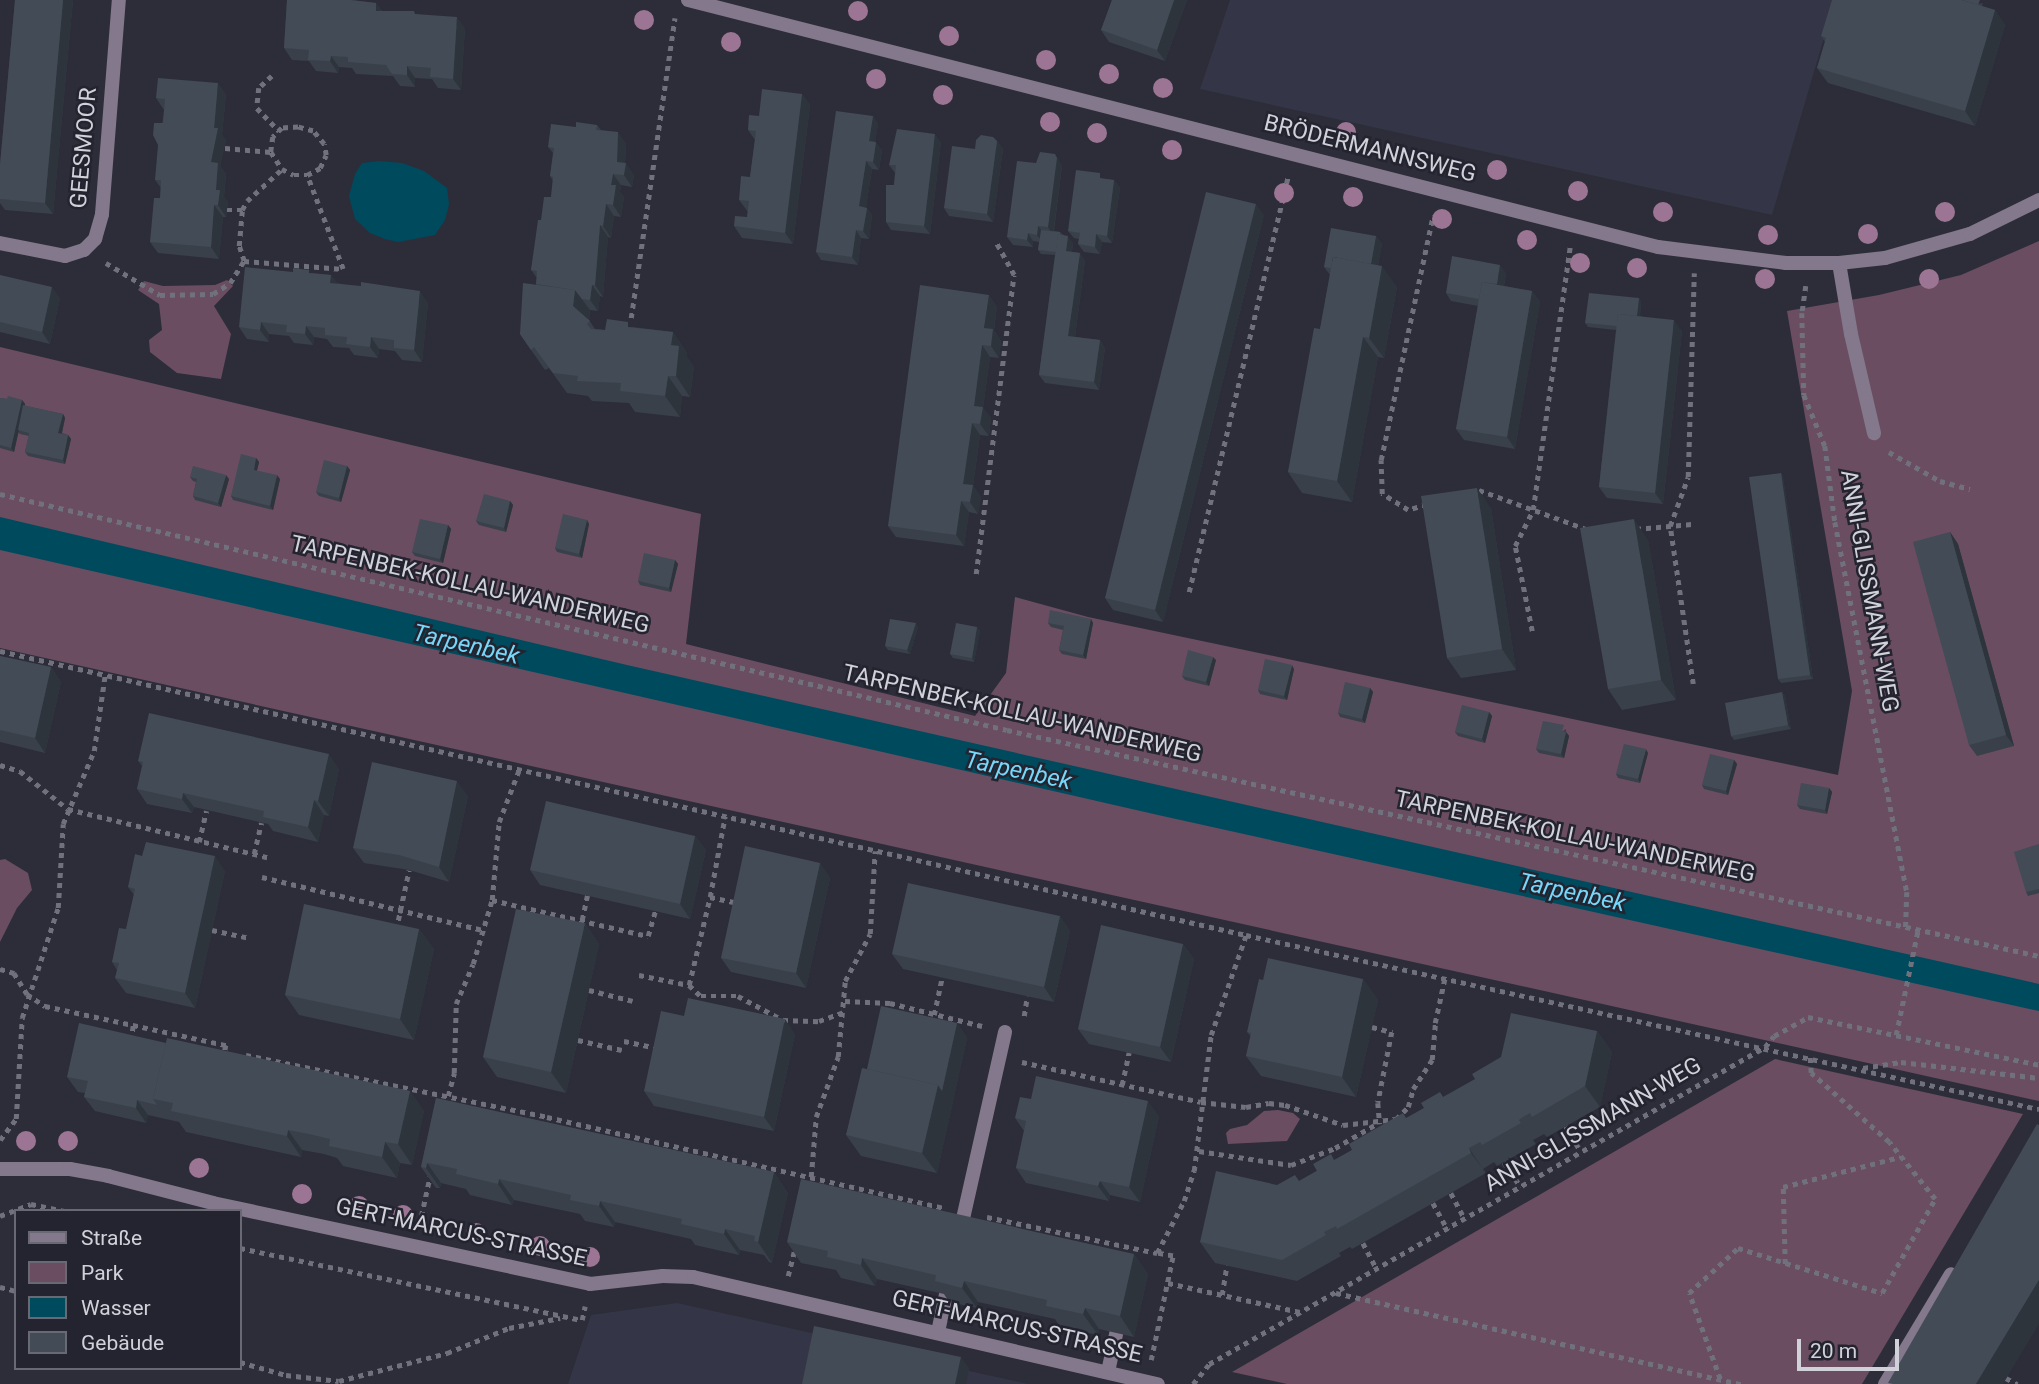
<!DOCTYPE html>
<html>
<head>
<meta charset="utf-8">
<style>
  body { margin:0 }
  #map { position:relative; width:2039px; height:1384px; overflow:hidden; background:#2c2d39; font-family:Roboto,sans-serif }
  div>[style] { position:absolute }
  .built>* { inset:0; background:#343547 }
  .green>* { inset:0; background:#6a4d60 }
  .water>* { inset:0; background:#004a5e }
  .path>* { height:4.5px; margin-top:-2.25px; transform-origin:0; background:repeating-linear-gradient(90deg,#70717c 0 5px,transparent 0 10px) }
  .lane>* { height:14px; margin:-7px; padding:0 7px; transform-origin:7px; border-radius:7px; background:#83788c }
  .street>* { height:14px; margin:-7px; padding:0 7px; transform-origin:7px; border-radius:7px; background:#83788c }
  .trees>* { width:20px; height:20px; margin:-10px; border-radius:50%; background:#9c7594 }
  .wall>* { inset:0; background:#39404a }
  .shaded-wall>* { inset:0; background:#2e343c }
  .building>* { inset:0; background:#424b56 }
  span { translate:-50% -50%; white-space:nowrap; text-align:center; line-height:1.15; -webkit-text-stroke:5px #23242f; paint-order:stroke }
  .street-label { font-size:23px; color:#d0d1d9 }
  .water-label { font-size:24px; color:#77d7f9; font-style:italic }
  .legend { position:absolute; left:14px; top:1209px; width:228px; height:161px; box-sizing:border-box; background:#23242f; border:2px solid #686973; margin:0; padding:9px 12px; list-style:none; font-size:21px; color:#d0d1d9 }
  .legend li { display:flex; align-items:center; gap:14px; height:35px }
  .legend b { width:35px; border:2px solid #686973 }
  .scale { position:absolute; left:1797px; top:1339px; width:102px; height:32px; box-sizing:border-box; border:4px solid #d0d1d9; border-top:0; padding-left:9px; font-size:21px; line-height:24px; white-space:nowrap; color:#d0d1d9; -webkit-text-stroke:5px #23242f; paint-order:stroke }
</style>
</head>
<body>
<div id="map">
  <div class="built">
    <i style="clip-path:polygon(1230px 0,1835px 0,1772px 215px,1200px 89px)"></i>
    <i style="clip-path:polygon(677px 1303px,969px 1368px,969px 1371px,1028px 1384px,568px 1384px,591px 1315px)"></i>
  </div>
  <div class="green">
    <i style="clip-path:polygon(2039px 241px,2039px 1101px,0 648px,0 347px,701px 514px,686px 644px,975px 716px,1006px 673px,1015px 597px,1088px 617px,1838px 775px,1852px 691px,1787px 311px,1879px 295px,1961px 275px)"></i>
    <i style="clip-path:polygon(227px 280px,233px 286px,214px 306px,231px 334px,221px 379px,177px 373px,150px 352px,149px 340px,162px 330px,159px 304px,138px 290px,144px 281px,163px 286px,215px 285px)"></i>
    <i style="clip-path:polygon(5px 859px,28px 873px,32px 890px,17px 908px,0 942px,0 860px)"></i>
    <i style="clip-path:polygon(1775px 1059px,2023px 1114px,1862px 1384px,1287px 1384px,1232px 1372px)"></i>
    <i style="clip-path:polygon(1278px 1110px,1293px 1113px,1300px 1119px,1287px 1141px,1228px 1144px,1226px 1133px,1230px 1129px,1247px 1125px,1264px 1111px)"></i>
  </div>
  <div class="water">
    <i style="clip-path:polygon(379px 161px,402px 163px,424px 171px,447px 188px,449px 204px,445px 220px,435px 235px,398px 242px,385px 239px,370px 233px,355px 219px,349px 196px,355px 174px,362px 163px)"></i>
    <i style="clip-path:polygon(0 517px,627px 665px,2039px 984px,2039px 1011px,1158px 815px,0 550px)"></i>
  </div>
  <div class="path">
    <i style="left:272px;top:76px;width:18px;rotate:137deg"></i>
    <i style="left:259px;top:88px;width:20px;rotate:96deg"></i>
    <i style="left:257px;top:108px;width:32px;rotate:46deg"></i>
    <i style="left:225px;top:148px;width:46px;rotate:5deg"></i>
    <i style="left:227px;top:210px;width:15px"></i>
    <i style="left:244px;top:261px;width:99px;rotate:4.6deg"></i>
    <i style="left:343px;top:269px;width:101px;rotate:-111deg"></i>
    <i style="left:106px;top:263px;width:63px;rotate:30.7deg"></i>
    <i style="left:160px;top:295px;width:53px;rotate:-1.1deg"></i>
    <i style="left:213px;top:294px;width:20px;rotate:-33deg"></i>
    <i style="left:230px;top:283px;width:26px;rotate:-58deg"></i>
    <i style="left:244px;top:261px;width:16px;rotate:-108deg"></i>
    <i style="left:239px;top:246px;width:36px;rotate:-85deg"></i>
    <i style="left:242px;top:210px;width:10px;rotate:-61deg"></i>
    <i style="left:247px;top:201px;width:47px;rotate:-42.4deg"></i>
    <i style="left:282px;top:169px;width:13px;rotate:27deg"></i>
    <i style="left:294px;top:175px;width:13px"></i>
    <i style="left:307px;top:175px;width:15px;rotate:-28deg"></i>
    <i style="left:320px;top:168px;width:14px;rotate:-65deg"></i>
    <i style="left:326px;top:155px;width:11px;rotate:-100deg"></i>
    <i style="left:324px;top:144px;width:17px;rotate:-130deg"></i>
    <i style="left:313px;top:131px;width:16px;rotate:-165deg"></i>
    <i style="left:298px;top:127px;width:16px;rotate:176deg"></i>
    <i style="left:282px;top:128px;width:13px;rotate:135deg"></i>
    <i style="left:273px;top:137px;width:15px;rotate:98deg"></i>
    <i style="left:271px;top:152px;width:20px;rotate:57deg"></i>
    <i style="left:1806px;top:286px;width:27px;rotate:98deg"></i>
    <i style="left:1802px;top:313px;width:82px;rotate:88.6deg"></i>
    <i style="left:1804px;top:395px;width:55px;rotate:67.6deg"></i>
    <i style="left:1825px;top:446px;width:77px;rotate:82.5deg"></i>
    <i style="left:1835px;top:522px;width:377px;rotate:79deg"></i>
    <i style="left:1907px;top:892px;width:35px;rotate:92deg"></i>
    <i style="left:631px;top:318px;width:303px;rotate:-81.7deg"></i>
    <i style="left:1889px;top:452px;width:59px;rotate:29.6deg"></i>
    <i style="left:1940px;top:481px;width:31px;rotate:15deg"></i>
    <i style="left:1472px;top:492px;width:7px;rotate:-16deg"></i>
    <i style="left:1479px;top:490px;width:114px;rotate:20deg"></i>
    <i style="left:0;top:494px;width:1034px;rotate:13.19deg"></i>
    <i style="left:1007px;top:730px;width:1056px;rotate:12.35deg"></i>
    <i style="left:1427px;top:505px;width:20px;rotate:165deg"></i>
    <i style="left:1408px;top:510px;width:31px;rotate:-148deg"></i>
    <i style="left:1382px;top:494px;width:34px;rotate:-92deg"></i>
    <i style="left:1381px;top:460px;width:250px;rotate:-78deg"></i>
    <i style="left:1636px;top:529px;width:56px;rotate:-5.1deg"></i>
    <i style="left:976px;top:574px;width:301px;rotate:-82.8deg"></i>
    <i style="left:1014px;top:275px;width:37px;rotate:-119deg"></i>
    <i style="left:1189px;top:592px;width:427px;rotate:-76.6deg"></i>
    <i style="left:1532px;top:631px;width:87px;rotate:-101.3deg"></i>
    <i style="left:1515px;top:546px;width:40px;rotate:-63.4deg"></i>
    <i style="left:1533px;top:510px;width:265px;rotate:-82deg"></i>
    <i style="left:0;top:651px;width:1278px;rotate:12.84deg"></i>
    <i style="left:1246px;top:935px;width:812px;rotate:12.38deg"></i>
    <i style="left:1693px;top:684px;width:160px;rotate:-98.3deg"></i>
    <i style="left:1670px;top:526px;width:52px;rotate:-69.8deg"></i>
    <i style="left:1688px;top:477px;width:204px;rotate:-88.3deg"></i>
    <i style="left:0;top:765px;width:21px;rotate:17deg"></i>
    <i style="left:20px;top:771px;width:61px;rotate:38.4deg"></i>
    <i style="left:68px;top:809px;width:205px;rotate:13.6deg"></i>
    <i style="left:199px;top:842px;width:32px;rotate:-77deg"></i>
    <i style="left:254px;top:854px;width:32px;rotate:-77deg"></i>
    <i style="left:262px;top:877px;width:227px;rotate:13.5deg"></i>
    <i style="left:710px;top:897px;width:29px;rotate:12deg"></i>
    <i style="left:492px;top:900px;width:160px;rotate:13deg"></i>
    <i style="left:648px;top:936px;width:26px;rotate:-74deg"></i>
    <i style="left:582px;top:920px;width:25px;rotate:-78deg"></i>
    <i style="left:212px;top:930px;width:38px;rotate:12deg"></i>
    <i style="left:396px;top:930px;width:61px;rotate:-77.8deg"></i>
    <i style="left:0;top:969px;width:15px;rotate:16deg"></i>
    <i style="left:14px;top:973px;width:25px;rotate:58deg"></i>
    <i style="left:27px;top:994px;width:22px;rotate:34deg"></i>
    <i style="left:45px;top:1006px;width:185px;rotate:12.2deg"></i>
    <i style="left:226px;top:1045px;width:11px;rotate:100deg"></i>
    <i style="left:639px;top:975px;width:51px;rotate:11.3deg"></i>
    <i style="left:689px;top:985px;width:16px;rotate:43deg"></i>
    <i style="left:701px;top:996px;width:37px"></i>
    <i style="left:738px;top:996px;width:51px;rotate:28.1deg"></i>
    <i style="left:783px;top:1020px;width:36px;rotate:2deg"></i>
    <i style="left:819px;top:1021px;width:27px;rotate:-20deg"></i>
    <i style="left:689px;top:985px;width:90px;rotate:-76.6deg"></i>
    <i style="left:710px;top:897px;width:82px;rotate:-79.5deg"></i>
    <i style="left:589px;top:990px;width:45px;rotate:14deg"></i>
    <i style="left:845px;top:1001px;width:45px;rotate:2.5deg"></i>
    <i style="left:890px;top:1003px;width:95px;rotate:14deg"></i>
    <i style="left:934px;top:1015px;width:38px;rotate:-78deg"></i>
    <i style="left:1024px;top:1016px;width:20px;rotate:-81deg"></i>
    <i style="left:1372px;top:1027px;width:21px;rotate:14deg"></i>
    <i style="left:1392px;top:1032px;width:72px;rotate:101.2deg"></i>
    <i style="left:1378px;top:1103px;width:21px;rotate:85deg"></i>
    <i style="left:1896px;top:1035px;width:107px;rotate:-78.2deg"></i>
    <i style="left:578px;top:1040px;width:45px;rotate:12.8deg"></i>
    <i style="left:131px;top:1041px;width:17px;rotate:-83deg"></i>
    <i style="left:624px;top:1041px;width:34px;rotate:12deg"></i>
    <i style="left:246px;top:1055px;width:307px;rotate:11.6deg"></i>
    <i style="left:547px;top:1117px;width:407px;rotate:12.9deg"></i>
    <i style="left:1022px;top:1062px;width:183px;rotate:12.6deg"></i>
    <i style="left:1201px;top:1102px;width:45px;rotate:6.3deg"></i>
    <i style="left:1246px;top:1107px;width:23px;rotate:-10deg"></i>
    <i style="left:1269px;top:1103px;width:16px;rotate:7deg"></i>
    <i style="left:1285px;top:1105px;width:61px;rotate:19deg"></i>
    <i style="left:1343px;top:1125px;width:53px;rotate:-6.5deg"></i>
    <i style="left:1396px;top:1119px;width:17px;rotate:-45deg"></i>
    <i style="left:1408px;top:1107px;width:19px;rotate:-74deg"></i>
    <i style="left:1413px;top:1089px;width:35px;rotate:-57deg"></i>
    <i style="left:1432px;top:1060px;width:37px;rotate:-85deg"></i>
    <i style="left:1435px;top:1023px;width:47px;rotate:-77.7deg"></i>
    <i style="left:1863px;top:1068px;width:38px;rotate:-9deg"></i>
    <i style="left:1901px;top:1062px;width:139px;rotate:6.6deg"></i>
    <i style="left:1122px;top:1085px;width:33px;rotate:-78deg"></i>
    <i style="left:448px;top:1096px;width:24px;rotate:-75deg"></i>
    <i style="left:454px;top:1073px;width:69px;rotate:-88.3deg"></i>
    <i style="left:456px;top:1004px;width:43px;rotate:-67deg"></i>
    <i style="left:473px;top:964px;width:67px;rotate:-73.5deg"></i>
    <i style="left:492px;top:900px;width:78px;rotate:-84.9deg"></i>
    <i style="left:499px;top:822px;width:56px;rotate:-69deg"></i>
    <i style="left:1566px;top:1126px;width:30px;rotate:60deg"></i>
    <i style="left:0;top:1140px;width:26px;rotate:-53deg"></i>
    <i style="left:16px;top:1119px;width:101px;rotate:-86.6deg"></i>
    <i style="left:22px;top:1018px;width:116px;rotate:-71.9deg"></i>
    <i style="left:58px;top:908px;width:84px;rotate:-86.6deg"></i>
    <i style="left:63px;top:824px;width:79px;rotate:-67deg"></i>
    <i style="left:94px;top:751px;width:77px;rotate:-81.8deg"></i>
    <i style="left:1199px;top:1151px;width:93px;rotate:8.7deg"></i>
    <i style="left:1291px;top:1165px;width:47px;rotate:-21.1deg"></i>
    <i style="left:1335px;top:1148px;width:50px;rotate:-30.2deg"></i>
    <i style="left:1504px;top:1162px;width:30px;rotate:56deg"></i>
    <i style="left:811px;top:1177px;width:60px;rotate:-85.2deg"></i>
    <i style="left:816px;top:1117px;width:64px;rotate:-69.9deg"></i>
    <i style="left:838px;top:1057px;width:76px;rotate:-84.7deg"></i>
    <i style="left:845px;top:981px;width:53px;rotate:-62deg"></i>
    <i style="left:870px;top:934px;width:83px;rotate:-86.6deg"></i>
    <i style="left:1451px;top:1193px;width:30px;rotate:62deg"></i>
    <i style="left:1433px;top:1203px;width:31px;rotate:61deg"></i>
    <i style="left:0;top:1216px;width:33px;rotate:-21deg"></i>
    <i style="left:31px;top:1204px;width:35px;rotate:12deg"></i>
    <i style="left:987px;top:1217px;width:174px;rotate:12deg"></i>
    <i style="left:419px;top:1226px;width:51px;rotate:-77.6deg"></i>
    <i style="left:1363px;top:1243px;width:30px;rotate:62deg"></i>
    <i style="left:240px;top:1248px;width:349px;rotate:11.9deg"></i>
    <i style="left:582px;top:1320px;width:14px;rotate:-78deg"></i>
    <i style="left:1785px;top:1264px;width:77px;rotate:-91.5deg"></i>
    <i style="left:1783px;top:1187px;width:121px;rotate:-14.4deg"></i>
    <i style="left:788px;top:1276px;width:30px;rotate:-76deg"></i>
    <i style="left:1168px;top:1283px;width:135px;rotate:12.4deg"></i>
    <i style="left:0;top:1287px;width:16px;rotate:14deg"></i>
    <i style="left:1336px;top:1293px;width:415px;rotate:12.7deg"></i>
    <i style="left:1222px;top:1295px;width:30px;rotate:-81deg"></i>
    <i style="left:1151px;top:1360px;width:106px;rotate:-78.1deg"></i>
    <i style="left:1173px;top:1256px;width:16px;rotate:-169deg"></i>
    <i style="left:1157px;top:1253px;width:59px;rotate:-62.6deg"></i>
    <i style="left:1184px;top:1201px;width:32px;rotate:-72deg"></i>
    <i style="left:1194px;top:1171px;width:137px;rotate:-82.9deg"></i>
    <i style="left:1211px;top:1035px;width:106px;rotate:-70.7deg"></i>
    <i style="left:240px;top:1362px;width:48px;rotate:15.8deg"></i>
    <i style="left:286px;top:1375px;width:53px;rotate:6.5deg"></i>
    <i style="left:339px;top:1381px;width:112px;rotate:-14.5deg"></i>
    <i style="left:447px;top:1353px;width:67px;rotate:-22deg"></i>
    <i style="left:509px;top:1328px;width:52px;rotate:-11.1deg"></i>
    <i style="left:2006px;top:1378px;width:13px;rotate:29deg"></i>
    <i style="left:1720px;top:1379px;width:91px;rotate:-109.8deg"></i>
    <i style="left:1689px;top:1293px;width:67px;rotate:-42.6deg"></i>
    <i style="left:1738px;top:1248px;width:151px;rotate:17.4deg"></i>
    <i style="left:1882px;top:1293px;width:108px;rotate:-60.6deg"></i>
    <i style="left:1935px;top:1199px;width:73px;rotate:-128.9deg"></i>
    <i style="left:1889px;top:1142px;width:104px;rotate:-138.5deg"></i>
    <i style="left:1811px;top:1073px;width:16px;rotate:-94deg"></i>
    <i style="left:1193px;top:1384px;width:26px;rotate:-51deg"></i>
    <i style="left:1209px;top:1364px;width:640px;rotate:-29.69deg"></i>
    <i style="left:1765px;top:1047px;width:14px;rotate:-51deg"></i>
    <i style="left:1774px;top:1036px;width:39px;rotate:-29deg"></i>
    <i style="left:1808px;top:1017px;width:236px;rotate:11.7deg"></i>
  </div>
  <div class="lane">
    <i style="left:1839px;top:263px;width:72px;rotate:80.4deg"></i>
    <i style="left:1851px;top:334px;width:102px;rotate:76.9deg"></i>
    <i style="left:960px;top:1232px;width:205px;rotate:-77.3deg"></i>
    <i style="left:938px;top:1332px;width:39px;rotate:-78deg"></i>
    <i style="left:1108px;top:1372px;width:40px;rotate:-78deg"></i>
    <i style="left:1885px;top:1384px;width:128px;rotate:-59deg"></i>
  </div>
  <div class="street">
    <i style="left:688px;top:0;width:1001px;rotate:14.29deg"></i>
    <i style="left:1658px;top:247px;width:129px;rotate:7.1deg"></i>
    <i style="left:1786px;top:263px;width:53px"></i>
    <i style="left:1839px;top:263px;width:46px;rotate:-6.2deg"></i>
    <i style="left:1885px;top:258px;width:88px;rotate:-15.8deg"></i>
    <i style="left:1970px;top:234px;width:77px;rotate:-26.2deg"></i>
    <i style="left:0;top:243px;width:66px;rotate:11.3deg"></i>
    <i style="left:65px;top:256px;width:20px;rotate:-18deg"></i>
    <i style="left:84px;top:250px;width:16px;rotate:-45deg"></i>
    <i style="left:95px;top:239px;width:26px;rotate:-74deg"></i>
    <i style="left:102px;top:214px;width:215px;rotate:-85.5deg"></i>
    <i style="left:0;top:1169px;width:70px"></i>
    <i style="left:70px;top:1169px;width:39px;rotate:10deg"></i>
    <i style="left:108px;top:1176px;width:108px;rotate:14.4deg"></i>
    <i style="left:213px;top:1203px;width:386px;rotate:12.1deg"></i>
    <i style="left:590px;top:1284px;width:73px;rotate:-6.3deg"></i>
    <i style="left:663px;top:1276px;width:30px;rotate:2deg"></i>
    <i style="left:693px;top:1277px;width:477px;rotate:13deg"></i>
  </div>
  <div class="trees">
    <i style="left:858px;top:11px"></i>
    <i style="left:644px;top:20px"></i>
    <i style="left:949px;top:36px"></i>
    <i style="left:731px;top:42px"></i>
    <i style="left:1046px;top:60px"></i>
    <i style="left:1109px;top:74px"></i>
    <i style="left:876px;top:79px"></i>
    <i style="left:1163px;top:88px"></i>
    <i style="left:943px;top:95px"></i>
    <i style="left:1050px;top:122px"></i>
    <i style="left:1346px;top:132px"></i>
    <i style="left:1097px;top:133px"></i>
    <i style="left:1172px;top:150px"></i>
    <i style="left:1497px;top:170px"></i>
    <i style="left:1578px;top:191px"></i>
    <i style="left:1284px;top:193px"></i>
    <i style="left:1353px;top:197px"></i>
    <i style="left:1663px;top:212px"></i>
    <i style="left:1945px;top:212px"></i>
    <i style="left:1442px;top:219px"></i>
    <i style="left:1868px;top:234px"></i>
    <i style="left:1768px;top:235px"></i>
    <i style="left:1527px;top:240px"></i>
    <i style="left:1580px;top:263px"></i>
    <i style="left:1637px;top:268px"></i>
    <i style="left:1765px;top:279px"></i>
    <i style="left:1929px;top:279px"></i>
    <i style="left:26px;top:1141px"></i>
    <i style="left:68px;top:1141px"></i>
    <i style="left:199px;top:1168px"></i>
    <i style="left:302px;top:1194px"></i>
    <i style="left:359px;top:1206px"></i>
    <i style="left:403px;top:1215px"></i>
    <i style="left:476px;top:1233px"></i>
    <i style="left:540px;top:1246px"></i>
    <i style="left:590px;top:1257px"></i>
  </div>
  <div class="wall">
    <i style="clip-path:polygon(15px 0,73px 0,53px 214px,5px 210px,0 203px,0 165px)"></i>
    <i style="clip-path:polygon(287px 0,352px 0,376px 3px,382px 11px,416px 14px,465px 28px,461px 90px,438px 88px,432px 79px,415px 78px,415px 87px,400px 86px,393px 76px,356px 74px,352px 68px,339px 67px,338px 73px,316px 71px,309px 61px,292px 60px,284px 48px)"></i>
    <i style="clip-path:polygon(1112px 0,1187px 0,1165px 61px,1109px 42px,1101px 30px)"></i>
    <i style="clip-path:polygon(1983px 3px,1982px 6px,1995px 10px,2005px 25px,1975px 126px,1828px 83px,1817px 68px,1825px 42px,1821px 36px)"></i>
    <i style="clip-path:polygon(226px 94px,222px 135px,226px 140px,220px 166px,226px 174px,224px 197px,228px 202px,226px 217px,223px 217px,219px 259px,158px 253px,150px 242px,160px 198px,161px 188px,155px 180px,164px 110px,156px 98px)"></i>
    <i style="clip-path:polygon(802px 94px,810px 105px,793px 244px,742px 238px,734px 226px,747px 217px,748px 212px,739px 200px,750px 177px,755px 140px,748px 130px,759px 116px)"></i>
    <i style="clip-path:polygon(873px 116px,878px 124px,875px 142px,882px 150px,879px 170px,872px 169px,866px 207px,872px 215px,869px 239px,861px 238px,858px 265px,821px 260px,816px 252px)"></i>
    <i style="clip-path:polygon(597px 125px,601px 130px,618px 132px,626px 144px,625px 163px,634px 175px,632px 187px,621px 185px,620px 192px,624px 197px,621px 217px,614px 216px,611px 238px,608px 237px,603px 297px,600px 296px,598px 311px,590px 310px,589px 320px,595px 329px,605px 330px,632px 327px,673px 332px,687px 353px,687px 357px,694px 367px,690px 397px,682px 396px,680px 417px,635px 412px,629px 403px,592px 401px,588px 396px,567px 393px,549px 368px,545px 370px,520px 334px,536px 284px,537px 278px,531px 270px,541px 220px,551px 197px,553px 181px,550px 176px,553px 153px,548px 147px,576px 127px)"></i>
    <i style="clip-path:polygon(997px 141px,1003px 149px,993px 222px,949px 216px,944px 208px,975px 149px)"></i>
    <i style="clip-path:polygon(941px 142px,930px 234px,891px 230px,886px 222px,894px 185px,895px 173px,889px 165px)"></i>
    <i style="clip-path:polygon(1055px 154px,1062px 166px,1054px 231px,1060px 232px,1073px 243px,1072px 252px,1080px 253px,1085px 261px,1075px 337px,1100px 340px,1105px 348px,1099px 390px,1045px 383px,1039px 375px,1055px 255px,1041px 254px,1038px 250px,1039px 242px,1033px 241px,1033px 247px,1013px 245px,1007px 237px,1036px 163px)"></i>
    <i style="clip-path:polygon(1104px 179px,1114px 180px,1120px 188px,1112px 243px,1102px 242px,1100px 254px,1084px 252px,1078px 244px,1079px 239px,1074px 238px,1068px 231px)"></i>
    <i style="clip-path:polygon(1264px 215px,1163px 622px,1113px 610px,1105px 598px)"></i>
    <i style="clip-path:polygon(1376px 236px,1382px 244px,1378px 265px,1397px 287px,1384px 358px,1378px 357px,1352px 502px,1302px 493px,1288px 472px,1320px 329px,1330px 275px,1324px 267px)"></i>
    <i style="clip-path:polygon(311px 273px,331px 275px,337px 283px,428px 303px,422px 362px,402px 360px,395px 351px,379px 349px,378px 358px,354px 355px,349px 348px,333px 347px,327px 339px,314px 337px,313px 345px,294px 343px,289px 336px,269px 334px,269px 342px,247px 339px,239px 327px)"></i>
    <i style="clip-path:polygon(1506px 273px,1504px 286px,1532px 291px,1540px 302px,1515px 449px,1464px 440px,1456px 429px,1478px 306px,1451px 301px,1446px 293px)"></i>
    <i style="clip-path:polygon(0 275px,60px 298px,50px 344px,0 332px)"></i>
    <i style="clip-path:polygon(1639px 298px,1641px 302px,1640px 316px,1682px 331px,1663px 504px,1607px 498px,1599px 487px,1616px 330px,1588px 327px,1585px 323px)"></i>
    <i style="clip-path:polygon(997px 306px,994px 330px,1001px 341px,999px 358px,990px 357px,983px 408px,991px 418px,989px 436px,980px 435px,973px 486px,981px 497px,978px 514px,969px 512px,964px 546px,896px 537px,888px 526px)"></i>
    <i style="clip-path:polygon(0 398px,7px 399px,22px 400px,25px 404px,25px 406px,63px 414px,65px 418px,62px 433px,68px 435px,71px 439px,65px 464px,28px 456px,25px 452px,29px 436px,20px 434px,18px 432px,14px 452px,0 448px)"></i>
    <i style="clip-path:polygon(256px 458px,259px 462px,257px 471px,280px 479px,273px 510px,233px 500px,231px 496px)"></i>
    <i style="clip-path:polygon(347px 466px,350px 470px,341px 502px,319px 496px,316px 492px)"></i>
    <i style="clip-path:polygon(1781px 473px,1783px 477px,1813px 679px,1781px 683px,1778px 679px)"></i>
    <i style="clip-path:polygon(190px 477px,229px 479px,221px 507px,195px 500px,193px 496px,196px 482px,193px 481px)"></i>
    <i style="clip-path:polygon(510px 501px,513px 505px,506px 532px,479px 525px,476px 521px)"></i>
    <i style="clip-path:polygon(1491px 508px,1516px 670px,1461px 678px,1447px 658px)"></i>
    <i style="clip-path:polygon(587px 520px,589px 524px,582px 558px,557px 552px,555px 548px)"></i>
    <i style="clip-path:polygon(448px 525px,451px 529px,443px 563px,415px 556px,412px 552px)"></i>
    <i style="clip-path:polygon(1950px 532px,1958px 544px,2014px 746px,1977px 756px,1969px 745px)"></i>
    <i style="clip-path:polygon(1648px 540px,1676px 700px,1622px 710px,1608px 689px)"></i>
    <i style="clip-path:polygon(675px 560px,678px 564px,671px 592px,640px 585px,638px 581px)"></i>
    <i style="clip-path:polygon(1091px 619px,1093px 623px,1086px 659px,1062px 654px,1059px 650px,1063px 630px,1051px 627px,1048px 623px)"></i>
    <i style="clip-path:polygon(918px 627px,910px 654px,888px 650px,885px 646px)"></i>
    <i style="clip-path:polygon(977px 627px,980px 631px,974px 662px,953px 658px,950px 654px)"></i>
    <i style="clip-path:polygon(0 656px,51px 667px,61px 682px,45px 753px,0 742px)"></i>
    <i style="clip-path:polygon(1216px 660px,1209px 686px,1185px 680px,1182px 676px)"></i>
    <i style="clip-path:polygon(1294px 669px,1287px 700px,1260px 694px,1258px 690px)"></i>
    <i style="clip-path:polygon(1370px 688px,1373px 692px,1365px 723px,1340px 717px,1338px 713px)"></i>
    <i style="clip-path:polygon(1782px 692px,1785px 696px,1791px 729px,1734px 740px,1731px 736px)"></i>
    <i style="clip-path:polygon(1489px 712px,1492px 716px,1485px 743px,1458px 736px,1455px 732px)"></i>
    <i style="clip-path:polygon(1566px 729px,1566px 732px,1569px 736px,1564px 758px,1539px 753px,1536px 749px)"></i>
    <i style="clip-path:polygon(1648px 753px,1640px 783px,1618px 778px,1616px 774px)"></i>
    <i style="clip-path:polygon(1734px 760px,1737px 764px,1728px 795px,1704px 789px,1702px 785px)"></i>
    <i style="clip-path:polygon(138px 761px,339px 769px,329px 816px,324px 815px,318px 842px,273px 831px,268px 824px,194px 807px,192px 813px,147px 804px,137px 789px,142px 766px)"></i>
    <i style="clip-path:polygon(1829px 788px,1832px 792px,1827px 814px,1800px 809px,1797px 805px)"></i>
    <i style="clip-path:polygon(468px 796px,449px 882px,409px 870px,364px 863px,353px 848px)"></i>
    <i style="clip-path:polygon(695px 836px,706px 850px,690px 919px,540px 885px,530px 870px)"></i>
    <i style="clip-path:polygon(2039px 844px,2039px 893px,2028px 896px,2026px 892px)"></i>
    <i style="clip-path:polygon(820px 863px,830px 878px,806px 988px,731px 972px,721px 958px)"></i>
    <i style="clip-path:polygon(225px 871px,195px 1008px,126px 993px,115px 978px,117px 970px,112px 962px,126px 929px,134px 895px,128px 887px)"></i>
    <i style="clip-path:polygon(1060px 916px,1070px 931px,1054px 1002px,903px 969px,892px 954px)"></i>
    <i style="clip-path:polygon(585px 923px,599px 944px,566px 1093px,497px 1077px,483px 1057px)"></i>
    <i style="clip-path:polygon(419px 929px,434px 949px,414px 1040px,299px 1015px,285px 995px)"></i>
    <i style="clip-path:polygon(1183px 944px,1194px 959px,1171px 1062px,1089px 1044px,1078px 1029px)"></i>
    <i style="clip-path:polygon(1363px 979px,1378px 1000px,1356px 1097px,1261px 1076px,1246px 1056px,1251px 1037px,1247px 1032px)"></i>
    <i style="clip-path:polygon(684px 1016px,795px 1034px,774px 1131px,654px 1106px,644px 1091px)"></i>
    <i style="clip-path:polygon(957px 1023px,967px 1038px,937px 1173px,861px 1156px,846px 1135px,867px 1069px)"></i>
    <i style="clip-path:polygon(1597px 1031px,1612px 1052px,1600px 1107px,1547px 1137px,1544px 1134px,1537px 1138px,1533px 1140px,1536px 1144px,1497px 1166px,1494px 1162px,1483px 1169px,1486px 1173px,1352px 1249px,1350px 1247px,1339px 1253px,1341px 1256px,1297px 1281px,1215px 1263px,1200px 1242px,1277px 1185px,1299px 1181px,1443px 1097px)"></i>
    <i style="clip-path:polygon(166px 1043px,410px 1091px,424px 1111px,412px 1165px,400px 1163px,397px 1178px,343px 1166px,337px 1158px,324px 1154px,302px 1150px,301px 1157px,186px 1132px,179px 1122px,148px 1115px,146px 1123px,95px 1111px,84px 1097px,85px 1093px,78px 1092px,67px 1077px)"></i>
    <i style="clip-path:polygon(436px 1098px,774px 1172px,788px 1193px,772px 1263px,769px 1262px,764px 1255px,740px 1250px,739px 1255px,695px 1245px,691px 1239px,615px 1222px,614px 1227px,585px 1221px,580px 1214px,514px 1200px,512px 1205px,470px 1195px,466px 1189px,441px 1183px,440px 1188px,436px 1188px,421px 1167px)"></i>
    <i style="clip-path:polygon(1031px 1099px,1159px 1116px,1140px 1202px,1110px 1195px,1109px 1201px,1026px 1183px,1016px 1168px,1024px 1131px,1015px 1118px)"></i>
    <i style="clip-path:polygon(787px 1242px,1134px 1254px,1148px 1274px,1134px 1337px,1099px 1329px,1098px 1335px,1060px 1327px,1055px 1319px,978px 1302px,977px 1308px,949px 1302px,944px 1294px,877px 1279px,875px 1286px,841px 1278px,836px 1270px,801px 1263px)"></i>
  </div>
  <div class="shaded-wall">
    <i style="clip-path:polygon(63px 0,73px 0,53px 214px,45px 203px)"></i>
    <i style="clip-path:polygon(1174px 0,1187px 0,1165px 61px,1157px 50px)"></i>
    <i style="clip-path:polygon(376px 3px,384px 14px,376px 11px)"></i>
    <i style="clip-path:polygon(1995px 10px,2005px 25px,1975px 126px,1965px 111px)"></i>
    <i style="clip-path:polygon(457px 17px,465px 28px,461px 90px,453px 79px)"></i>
    <i style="clip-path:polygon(331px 56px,339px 67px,338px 73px,330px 61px)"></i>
    <i style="clip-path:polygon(407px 66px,415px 78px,415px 87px,407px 75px)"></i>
    <i style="clip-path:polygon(218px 83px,226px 94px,222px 135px,226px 140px,220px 166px,226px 174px,224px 197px,228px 202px,226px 217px,218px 205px,211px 162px)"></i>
    <i style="clip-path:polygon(802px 94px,810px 105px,793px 244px,785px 233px)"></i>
    <i style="clip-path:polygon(873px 116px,878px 124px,874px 149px,869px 141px)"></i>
    <i style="clip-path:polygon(618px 132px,626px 144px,625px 166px,626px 163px,634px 175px,632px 187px,624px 175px,617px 162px)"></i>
    <i style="clip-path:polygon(935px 134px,941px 142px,930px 234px,924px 226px)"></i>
    <i style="clip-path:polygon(997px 141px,1003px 149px,993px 222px,987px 214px)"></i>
    <i style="clip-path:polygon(876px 142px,882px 150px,879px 170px,873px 162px)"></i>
    <i style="clip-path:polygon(1055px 154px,1062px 166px,1053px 235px,1048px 227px)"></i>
    <i style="clip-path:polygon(866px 161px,872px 169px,865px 214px,859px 206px)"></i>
    <i style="clip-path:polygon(613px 174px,621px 185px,620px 192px,624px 197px,621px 217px,613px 205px,611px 185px)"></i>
    <i style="clip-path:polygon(1114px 180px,1120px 188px,1112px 243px,1107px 236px)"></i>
    <i style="clip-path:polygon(606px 204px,614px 216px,611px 238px,603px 226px)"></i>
    <i style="clip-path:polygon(1256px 204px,1264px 215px,1163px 622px,1155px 610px)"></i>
    <i style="clip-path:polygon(214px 205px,223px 217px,219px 259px,211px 247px)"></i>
    <i style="clip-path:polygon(867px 208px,872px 215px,869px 239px,863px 231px)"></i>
    <i style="clip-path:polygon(600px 225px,608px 237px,603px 297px,595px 285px)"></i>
    <i style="clip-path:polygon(1038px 226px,1044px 234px,1042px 242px,1037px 235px)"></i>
    <i style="clip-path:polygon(856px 230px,861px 238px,858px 265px,852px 257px)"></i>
    <i style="clip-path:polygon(1028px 233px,1033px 241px,1033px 247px,1027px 240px)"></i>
    <i style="clip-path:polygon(1096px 234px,1102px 242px,1100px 254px,1095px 247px)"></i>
    <i style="clip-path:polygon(1068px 236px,1073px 243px,1071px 258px,1066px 251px)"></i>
    <i style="clip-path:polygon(1376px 236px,1382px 244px,1374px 283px,1369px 275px)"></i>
    <i style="clip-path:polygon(1080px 253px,1085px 261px,1074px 344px,1068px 336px)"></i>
    <i style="clip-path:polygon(1500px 265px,1506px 273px,1502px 295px,1496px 288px)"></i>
    <i style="clip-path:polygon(1382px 266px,1397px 287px,1384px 358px,1369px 338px)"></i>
    <i style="clip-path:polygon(331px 275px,339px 286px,330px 283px)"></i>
    <i style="clip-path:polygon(592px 285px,600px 296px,598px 311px,590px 300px)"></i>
    <i style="clip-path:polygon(52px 287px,60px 298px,50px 344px,42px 332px)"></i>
    <i style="clip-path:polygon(575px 290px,590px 310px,588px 323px,573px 306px)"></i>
    <i style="clip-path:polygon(420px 291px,428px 303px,422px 362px,414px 350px)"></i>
    <i style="clip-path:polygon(1532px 291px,1540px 302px,1515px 449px,1507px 437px)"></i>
    <i style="clip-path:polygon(989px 295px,997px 306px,994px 330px,1001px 341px,999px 358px,991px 346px,984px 328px)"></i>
    <i style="clip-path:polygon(1639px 298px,1641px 302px,1639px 326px,1636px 322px)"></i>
    <i style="clip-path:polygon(1674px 320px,1682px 331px,1663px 504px,1655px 493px)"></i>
    <i style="clip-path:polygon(261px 322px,269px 334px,269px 342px,260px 330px)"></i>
    <i style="clip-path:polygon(306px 326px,314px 337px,313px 345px,305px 334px)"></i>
    <i style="clip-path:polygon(673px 332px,687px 353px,687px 357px,694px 367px,690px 397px,676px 376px,671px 345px)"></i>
    <i style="clip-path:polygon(371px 337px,379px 349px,378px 358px,370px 347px)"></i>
    <i style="clip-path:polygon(1363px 337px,1378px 357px,1352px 502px,1337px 481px)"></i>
    <i style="clip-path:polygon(1100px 340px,1105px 348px,1099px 390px,1094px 382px)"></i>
    <i style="clip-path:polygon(982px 345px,990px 357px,983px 408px,991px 418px,989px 436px,980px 424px,974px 406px)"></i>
    <i style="clip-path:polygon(668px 376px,682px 396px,680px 417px,665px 396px)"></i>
    <i style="clip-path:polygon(22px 400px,25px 404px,14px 452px,11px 448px)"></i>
    <i style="clip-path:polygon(63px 414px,65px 418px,61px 437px,58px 433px)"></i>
    <i style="clip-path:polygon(972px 423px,980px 435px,973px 486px,981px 497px,978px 514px,970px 502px,963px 484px)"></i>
    <i style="clip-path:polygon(68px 435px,71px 439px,65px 464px,63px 460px)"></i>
    <i style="clip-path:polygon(256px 458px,259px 462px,256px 474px,254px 470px)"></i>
    <i style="clip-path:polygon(347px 466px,350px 470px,341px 502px,339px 498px)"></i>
    <i style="clip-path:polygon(1781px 473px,1783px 477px,1813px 679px,1810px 675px)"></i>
    <i style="clip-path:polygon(226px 475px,229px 479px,221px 507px,218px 503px)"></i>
    <i style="clip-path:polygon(277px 475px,280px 479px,273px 510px,270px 506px)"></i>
    <i style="clip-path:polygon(1477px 488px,1491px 508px,1516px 670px,1502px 649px)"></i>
    <i style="clip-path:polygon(510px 501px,513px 505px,506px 532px,504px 528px)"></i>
    <i style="clip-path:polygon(961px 501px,969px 512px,964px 546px,956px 535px)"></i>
    <i style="clip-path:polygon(1634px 519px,1648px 540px,1676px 700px,1661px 680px)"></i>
    <i style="clip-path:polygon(587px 520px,589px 524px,582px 558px,579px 554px)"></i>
    <i style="clip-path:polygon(448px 525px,451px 529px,443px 563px,440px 559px)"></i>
    <i style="clip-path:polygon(1950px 532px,1958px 544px,2014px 746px,2006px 735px)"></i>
    <i style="clip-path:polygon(675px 560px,678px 564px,671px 592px,669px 588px)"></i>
    <i style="clip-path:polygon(1091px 619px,1093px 623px,1086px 659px,1083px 655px)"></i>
    <i style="clip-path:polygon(916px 623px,918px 627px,910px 654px,907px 650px)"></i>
    <i style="clip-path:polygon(977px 627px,980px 631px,974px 662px,972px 658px)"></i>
    <i style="clip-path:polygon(1213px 657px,1216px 660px,1209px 686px,1206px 682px)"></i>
    <i style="clip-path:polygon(1292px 665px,1294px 669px,1287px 700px,1284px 696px)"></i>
    <i style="clip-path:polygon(51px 667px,61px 682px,45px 753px,35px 738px)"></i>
    <i style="clip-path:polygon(1370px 688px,1373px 692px,1365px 723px,1362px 719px)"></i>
    <i style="clip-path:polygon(1782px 692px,1785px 696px,1791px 729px,1788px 725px)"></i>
    <i style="clip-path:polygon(1489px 712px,1492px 716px,1485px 743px,1482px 739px)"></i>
    <i style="clip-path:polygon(1566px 732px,1569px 736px,1564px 758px,1561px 754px)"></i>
    <i style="clip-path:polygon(1646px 749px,1648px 753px,1640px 783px,1638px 779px)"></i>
    <i style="clip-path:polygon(329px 754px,339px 769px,329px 816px,318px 801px)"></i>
    <i style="clip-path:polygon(1734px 760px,1737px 764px,1728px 795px,1726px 791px)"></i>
    <i style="clip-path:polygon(457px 781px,468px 796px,449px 882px,439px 867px)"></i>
    <i style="clip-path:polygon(1829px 788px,1832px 792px,1827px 814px,1825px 810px)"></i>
    <i style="clip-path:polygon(183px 793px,194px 807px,192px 813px,182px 799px)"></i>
    <i style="clip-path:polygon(314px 800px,324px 815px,318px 842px,308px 827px)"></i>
    <i style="clip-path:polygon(695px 836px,706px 850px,690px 919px,680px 904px)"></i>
    <i style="clip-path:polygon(215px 856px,225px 871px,195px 1008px,185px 993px)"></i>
    <i style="clip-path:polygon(820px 863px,830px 878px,806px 988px,796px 973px)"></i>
    <i style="clip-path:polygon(1060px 916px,1070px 931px,1054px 1002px,1044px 987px)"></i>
    <i style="clip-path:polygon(585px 923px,599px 944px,566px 1093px,551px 1072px)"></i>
    <i style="clip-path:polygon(419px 929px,434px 949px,414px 1040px,400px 1019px)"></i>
    <i style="clip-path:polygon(1183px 944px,1194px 959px,1171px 1062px,1160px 1047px)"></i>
    <i style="clip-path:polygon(1363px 979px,1378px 1000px,1356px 1097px,1342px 1077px)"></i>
    <i style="clip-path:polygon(785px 1019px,795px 1034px,774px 1131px,764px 1117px)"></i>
    <i style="clip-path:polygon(957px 1023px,967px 1038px,952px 1106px,942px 1091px)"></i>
    <i style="clip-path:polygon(1597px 1031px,1612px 1052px,1600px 1107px,1585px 1086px)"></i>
    <i style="clip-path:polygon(938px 1085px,952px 1106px,937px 1173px,922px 1153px)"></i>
    <i style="clip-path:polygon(410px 1091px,424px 1111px,412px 1165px,398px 1144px)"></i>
    <i style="clip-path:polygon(137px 1100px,148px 1115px,146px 1123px,136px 1108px)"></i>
    <i style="clip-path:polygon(1148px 1101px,1159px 1116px,1140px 1202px,1129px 1187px)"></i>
    <i style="clip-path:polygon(288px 1130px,302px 1150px,301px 1157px,287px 1136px)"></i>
    <i style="clip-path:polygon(385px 1142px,400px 1163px,397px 1178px,382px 1157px)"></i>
    <i style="clip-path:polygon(1469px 1148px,1483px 1169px,1486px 1173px,1471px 1153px)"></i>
    <i style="clip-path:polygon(427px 1163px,441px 1183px,440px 1188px,426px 1168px)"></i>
    <i style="clip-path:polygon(774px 1172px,788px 1193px,772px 1263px,758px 1242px)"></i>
    <i style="clip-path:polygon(499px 1179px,514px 1200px,512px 1205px,498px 1184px)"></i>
    <i style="clip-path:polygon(1100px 1181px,1110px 1195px,1109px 1201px,1098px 1186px)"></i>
    <i style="clip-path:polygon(600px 1201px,615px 1222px,614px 1227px,599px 1206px)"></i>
    <i style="clip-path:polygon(725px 1229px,740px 1250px,739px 1255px,724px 1234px)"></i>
    <i style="clip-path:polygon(1134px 1254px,1148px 1274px,1134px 1337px,1120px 1316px)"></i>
    <i style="clip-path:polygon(862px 1258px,877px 1279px,875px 1286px,861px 1265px)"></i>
    <i style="clip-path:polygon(2039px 1280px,2039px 1324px,2003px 1384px,1976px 1384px)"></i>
    <i style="clip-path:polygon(964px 1281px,978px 1302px,977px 1308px,962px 1288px)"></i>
    <i style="clip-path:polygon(1085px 1308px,1099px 1329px,1098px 1335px,1083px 1314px)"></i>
    <i style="clip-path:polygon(961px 1357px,969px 1368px,966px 1384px,955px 1384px)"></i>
  </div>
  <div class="building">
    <i style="clip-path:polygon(15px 0,63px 0,45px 203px,0 199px,0 165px)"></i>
    <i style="clip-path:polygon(287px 0,350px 0,376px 3px,376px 11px,414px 11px,415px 14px,457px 17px,453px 79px,430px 77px,431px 68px,407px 66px,407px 75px,392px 74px,386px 65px,348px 62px,348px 57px,331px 56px,330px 61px,308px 60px,309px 50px,284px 48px)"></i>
    <i style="clip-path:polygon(1112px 0,1174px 0,1157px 50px,1101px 30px)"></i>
    <i style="clip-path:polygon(1832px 0,1962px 0,1995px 10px,1965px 111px,1817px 68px,1826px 38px,1821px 36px)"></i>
    <i style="clip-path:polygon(1962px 0,1980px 0,1978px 5px)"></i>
    <i style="clip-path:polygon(158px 78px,218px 83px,214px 128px,218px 128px,211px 162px,218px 163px,216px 190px,220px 190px,218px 205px,214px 205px,211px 247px,150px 242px,154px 198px,160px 198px,161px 180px,155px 180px,158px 145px,153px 135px,154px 123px,163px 123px,165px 99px,156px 98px)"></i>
    <i style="clip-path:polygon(762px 89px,802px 94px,785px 233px,734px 226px,735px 216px,747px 217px,749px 201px,739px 200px,741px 176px,750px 177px,756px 131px,748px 130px,749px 115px,759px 116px)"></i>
    <i style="clip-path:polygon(836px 111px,873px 116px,869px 141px,876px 142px,873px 162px,866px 161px,859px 206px,867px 208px,863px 231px,856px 230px,852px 257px,816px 252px)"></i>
    <i style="clip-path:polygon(576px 122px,597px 125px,596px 130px,618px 132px,617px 162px,626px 163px,624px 175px,613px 174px,611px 185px,616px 185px,613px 205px,606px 204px,603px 226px,600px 225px,595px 285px,592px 285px,590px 300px,582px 299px,575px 290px,536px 284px,537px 271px,531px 270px,538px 220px,541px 220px,544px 197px,551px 197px,553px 177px,550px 176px,554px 148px,548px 147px,551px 124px,576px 127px)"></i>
    <i style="clip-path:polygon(897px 129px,935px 134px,924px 226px,886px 222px,886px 185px,894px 185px,896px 165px,889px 165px)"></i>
    <i style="clip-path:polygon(981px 135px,993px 137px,997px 141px,987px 214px,944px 208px,952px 146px,975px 149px,976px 140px)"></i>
    <i style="clip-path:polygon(1040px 152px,1055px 154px,1057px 158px,1048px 227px,1038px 226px,1037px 235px,1028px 233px,1027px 240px,1007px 237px,1017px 161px,1036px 163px)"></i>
    <i style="clip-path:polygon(1076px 170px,1100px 173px,1100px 178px,1114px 180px,1107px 236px,1096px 234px,1095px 247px,1078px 244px,1080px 233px,1068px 231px)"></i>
    <i style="clip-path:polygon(1206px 192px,1256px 204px,1155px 610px,1105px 598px)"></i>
    <i style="clip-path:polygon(1331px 228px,1376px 236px,1371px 264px,1333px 257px,1331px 268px,1324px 267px)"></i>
    <i style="clip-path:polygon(1041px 230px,1060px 232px,1060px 235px,1058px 234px,1056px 252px,1038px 250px)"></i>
    <i style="clip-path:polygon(1058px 234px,1068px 236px,1066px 251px,1080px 253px,1068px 336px,1100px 340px,1094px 382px,1039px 375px)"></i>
    <i style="clip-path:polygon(1452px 256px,1500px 265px,1497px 284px,1482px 282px,1479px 299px,1446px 293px)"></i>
    <i style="clip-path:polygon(1333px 257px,1382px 266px,1369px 338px,1363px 337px,1337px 481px,1288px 472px,1314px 328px,1320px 329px)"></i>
    <i style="clip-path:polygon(245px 267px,293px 272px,293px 268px,309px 270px,309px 273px,331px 275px,330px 283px,361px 286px,361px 282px,420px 291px,414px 350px,394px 348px,394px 340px,371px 337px,370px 347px,346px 344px,347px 337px,325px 335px,325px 328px,306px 326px,305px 334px,286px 332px,287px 325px,261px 322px,260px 330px,239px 327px)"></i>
    <i style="clip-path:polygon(0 275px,52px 287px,42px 332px,0 322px)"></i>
    <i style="clip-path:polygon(1482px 282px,1532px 291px,1507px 437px,1456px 429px)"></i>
    <i style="clip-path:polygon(523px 283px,575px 290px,573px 306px,590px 321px,587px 324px,591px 329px,605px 330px,607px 319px,628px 322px,628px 327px,673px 332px,671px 345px,679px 346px,676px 376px,668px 376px,665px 396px,620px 391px,621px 383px,577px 381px,578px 376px,553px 373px,534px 347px,531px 350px,520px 334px)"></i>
    <i style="clip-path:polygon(920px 285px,989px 295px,984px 328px,993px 329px,991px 346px,982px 345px,974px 406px,983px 407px,980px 424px,972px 423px,963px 484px,973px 485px,970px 502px,961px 501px,956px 535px,888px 526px)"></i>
    <i style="clip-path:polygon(1589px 293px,1639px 298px,1637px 316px,1618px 314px,1617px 326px,1585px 323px)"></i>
    <i style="clip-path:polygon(1618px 314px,1674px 320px,1655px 493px,1599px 487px)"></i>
    <i style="clip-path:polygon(8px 396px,22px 400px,11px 448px,0 445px,0 398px,7px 399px)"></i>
    <i style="clip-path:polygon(23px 405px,63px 414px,58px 433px,68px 435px,63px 460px,25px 452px,29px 433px,18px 430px)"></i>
    <i style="clip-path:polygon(241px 454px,256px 458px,254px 470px,277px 475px,270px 506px,231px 496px)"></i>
    <i style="clip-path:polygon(324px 460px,347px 466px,339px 498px,316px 492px)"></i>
    <i style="clip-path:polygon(193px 466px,226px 475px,218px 503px,193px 496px,197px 479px,190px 477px)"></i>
    <i style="clip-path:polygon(1781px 473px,1810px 675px,1778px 679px,1749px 477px)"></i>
    <i style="clip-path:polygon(1477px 488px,1502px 649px,1447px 658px,1421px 496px)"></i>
    <i style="clip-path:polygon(484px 494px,510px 501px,504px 528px,476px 521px)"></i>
    <i style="clip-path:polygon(563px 514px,587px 520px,579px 554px,555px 548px)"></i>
    <i style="clip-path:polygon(420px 519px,448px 525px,440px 559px,412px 552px)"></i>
    <i style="clip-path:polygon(1634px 519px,1661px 680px,1608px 689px,1580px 528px)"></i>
    <i style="clip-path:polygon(1950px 532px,2006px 735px,1969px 745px,1913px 542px)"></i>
    <i style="clip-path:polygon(644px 553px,675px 560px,669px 588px,638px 581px)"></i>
    <i style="clip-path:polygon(1050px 610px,1091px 619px,1083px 655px,1059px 650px,1064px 626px,1048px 623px)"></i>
    <i style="clip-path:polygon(890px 619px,916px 623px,907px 650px,885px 646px)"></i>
    <i style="clip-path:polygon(956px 623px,977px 627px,972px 658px,950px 654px)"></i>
    <i style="clip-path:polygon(1188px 650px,1213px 657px,1206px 682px,1182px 676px)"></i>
    <i style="clip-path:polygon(0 656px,51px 667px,35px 738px,0 730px)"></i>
    <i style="clip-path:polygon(1265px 659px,1292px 665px,1284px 696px,1258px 690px)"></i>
    <i style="clip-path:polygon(1345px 682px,1370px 688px,1362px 719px,1338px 713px)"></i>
    <i style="clip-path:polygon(1782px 692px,1788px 725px,1731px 736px,1725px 703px)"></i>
    <i style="clip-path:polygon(1462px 705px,1489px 712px,1482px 739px,1455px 732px)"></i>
    <i style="clip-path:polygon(149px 713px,329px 754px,318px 801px,314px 800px,308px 827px,263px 817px,264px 811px,183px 793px,182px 799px,137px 789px,143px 762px,138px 761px)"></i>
    <i style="clip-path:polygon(1543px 721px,1564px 725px,1562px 731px,1566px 732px,1561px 754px,1536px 749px)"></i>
    <i style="clip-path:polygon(1624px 744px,1646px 749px,1638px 779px,1616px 774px)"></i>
    <i style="clip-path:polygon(1710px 754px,1734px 760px,1726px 791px,1702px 785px)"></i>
    <i style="clip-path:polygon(372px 762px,457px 781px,439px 867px,399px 855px,353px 848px)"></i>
    <i style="clip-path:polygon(1801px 783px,1829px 788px,1825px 810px,1797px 805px)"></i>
    <i style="clip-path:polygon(546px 801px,695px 836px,680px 904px,530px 870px)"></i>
    <i style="clip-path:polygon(146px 842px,215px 856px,185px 993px,115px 978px,119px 963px,112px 962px,119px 928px,126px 929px,135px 889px,128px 887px,135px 854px,142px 856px)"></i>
    <i style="clip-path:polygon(2039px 844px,2039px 889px,2026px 892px,2014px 852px)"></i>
    <i style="clip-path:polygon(745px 846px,820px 863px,796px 973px,721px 958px)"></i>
    <i style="clip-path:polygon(908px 883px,1060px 916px,1044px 987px,892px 954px)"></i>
    <i style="clip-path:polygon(304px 904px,419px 929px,400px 1019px,285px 995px)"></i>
    <i style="clip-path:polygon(516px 909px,585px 923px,551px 1072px,483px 1057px)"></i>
    <i style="clip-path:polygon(1101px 925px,1183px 944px,1160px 1047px,1078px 1029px)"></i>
    <i style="clip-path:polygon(1268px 958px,1363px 979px,1342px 1077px,1246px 1056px,1251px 1033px,1247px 1032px,1259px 979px,1263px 980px)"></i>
    <i style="clip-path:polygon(688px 998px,785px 1019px,764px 1117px,644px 1091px,661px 1011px,684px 1016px)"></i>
    <i style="clip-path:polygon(881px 1006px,957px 1023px,942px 1091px,938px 1085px,867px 1069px)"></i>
    <i style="clip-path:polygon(1511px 1013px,1597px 1031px,1585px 1086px,1532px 1117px,1530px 1113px,1523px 1117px,1519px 1120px,1521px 1123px,1482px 1145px,1480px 1142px,1469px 1148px,1471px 1153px,1337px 1229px,1336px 1226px,1324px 1232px,1326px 1235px,1282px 1260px,1200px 1242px,1216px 1171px,1277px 1185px,1295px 1175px,1299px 1181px,1317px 1171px,1313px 1164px,1331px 1154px,1334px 1160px,1352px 1150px,1349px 1144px,1403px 1113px,1406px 1118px,1424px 1108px,1421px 1103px,1440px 1092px,1443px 1097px,1475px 1079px,1472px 1074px,1501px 1057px)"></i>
    <i style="clip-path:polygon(79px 1023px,166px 1043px,153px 1099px,157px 1105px,137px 1100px,136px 1108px,84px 1097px,88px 1081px,67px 1077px)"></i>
    <i style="clip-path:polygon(167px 1038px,410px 1091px,398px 1144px,385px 1142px,382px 1157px,329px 1146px,330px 1139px,309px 1134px,288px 1130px,287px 1136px,171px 1111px,173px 1103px,153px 1099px)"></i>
    <i style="clip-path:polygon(862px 1068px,938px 1085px,922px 1153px,846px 1135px)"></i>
    <i style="clip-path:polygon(1036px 1076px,1148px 1101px,1129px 1187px,1100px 1181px,1098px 1186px,1016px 1168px,1026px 1121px,1015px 1118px,1020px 1097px,1031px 1099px)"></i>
    <i style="clip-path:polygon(436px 1098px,774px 1172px,758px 1242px,754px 1241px,755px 1236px,725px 1229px,724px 1234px,681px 1224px,682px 1219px,600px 1201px,599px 1206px,570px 1200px,571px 1195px,499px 1179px,498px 1184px,456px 1174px,457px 1169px,427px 1163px,426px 1168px,421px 1167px)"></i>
    <i style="clip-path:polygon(2037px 1124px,2039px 1125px,2039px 1280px,1976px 1384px,1893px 1384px,1888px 1383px)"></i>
    <i style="clip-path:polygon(801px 1179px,1134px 1254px,1120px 1316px,1085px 1308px,1083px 1314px,1046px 1306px,1047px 1300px,964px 1281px,962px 1288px,935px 1281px,936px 1275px,931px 1274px,862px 1258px,861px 1265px,827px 1257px,828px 1251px,787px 1242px)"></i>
    <i style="clip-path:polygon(814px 1326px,961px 1357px,955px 1384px,802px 1384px)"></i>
  </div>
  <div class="street-label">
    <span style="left:84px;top:148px;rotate:-85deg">GEESMOOR</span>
    <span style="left:1370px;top:149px;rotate:14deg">BRÖDERMANNSWEG</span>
    <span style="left:470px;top:585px;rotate:13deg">TARPENBEK-KOLLAU-WANDERWEG</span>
    <span style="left:1869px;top:591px;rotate:80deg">ANNI-GLISSMANN-WEG</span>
    <span style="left:1022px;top:714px;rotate:13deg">TARPENBEK-KOLLAU-WANDERWEG</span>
    <span style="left:1575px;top:837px;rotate:12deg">TARPENBEK-KOLLAU-WANDERWEG</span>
    <span style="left:1593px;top:1125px;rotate:-30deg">ANNI-GLISSMANN-WEG</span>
    <span style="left:461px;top:1233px;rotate:12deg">GERT-MARCUS-STRASSE</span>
    <span style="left:1017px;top:1327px;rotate:13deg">GERT-MARCUS-STRASSE</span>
  </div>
  <div class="water-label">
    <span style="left:466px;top:645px;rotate:13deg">Tarpenbek</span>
    <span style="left:1018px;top:771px;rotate:12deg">Tarpenbek</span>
    <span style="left:1572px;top:893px;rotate:12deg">Tarpenbek</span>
  </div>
  <ul class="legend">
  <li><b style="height:9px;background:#83788c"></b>Straße</li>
  <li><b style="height:19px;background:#6a4d60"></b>Park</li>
  <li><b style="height:19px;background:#004a5e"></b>Wasser</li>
  <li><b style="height:19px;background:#424b56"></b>Gebäude</li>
  </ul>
  <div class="scale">20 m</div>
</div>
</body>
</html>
